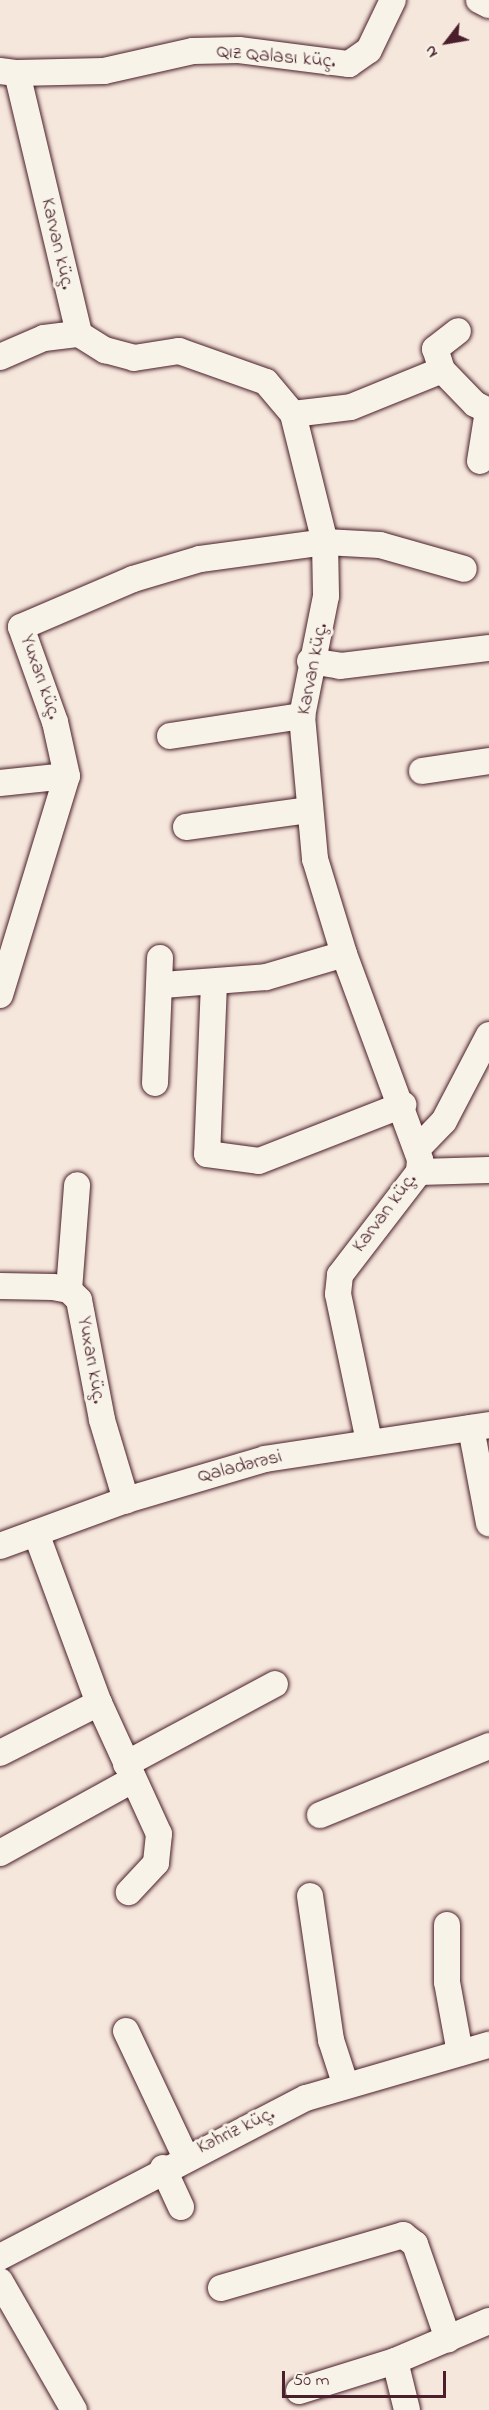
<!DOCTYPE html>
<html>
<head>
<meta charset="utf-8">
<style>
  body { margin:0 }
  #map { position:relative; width:489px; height:2410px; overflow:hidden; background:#f6e7dc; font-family:"Indie Flower",sans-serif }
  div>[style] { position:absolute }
  .roads { filter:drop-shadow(0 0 2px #4a1f2b) drop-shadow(0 0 2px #4a1f2b) }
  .street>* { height:26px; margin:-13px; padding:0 13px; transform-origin:13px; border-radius:13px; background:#f7f3e8 }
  span { translate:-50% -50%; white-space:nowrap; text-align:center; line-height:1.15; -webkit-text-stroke:6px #f7f3e8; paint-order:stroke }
  .street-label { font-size:20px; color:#4a1f2b }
  .north { position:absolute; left:417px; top:12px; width:60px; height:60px; -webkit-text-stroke:4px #f7f3e8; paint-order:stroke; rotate:239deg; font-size:16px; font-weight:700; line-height:24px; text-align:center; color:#4a1f2b }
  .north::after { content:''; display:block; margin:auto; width:21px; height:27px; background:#4a1f2b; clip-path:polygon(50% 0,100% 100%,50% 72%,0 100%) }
  .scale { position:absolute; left:282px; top:2371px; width:164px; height:27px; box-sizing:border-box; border:3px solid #4a1f2b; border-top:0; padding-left:8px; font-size:18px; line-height:21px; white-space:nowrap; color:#4a1f2b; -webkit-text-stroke:4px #f7f3e8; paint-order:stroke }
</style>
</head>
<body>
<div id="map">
  <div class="roads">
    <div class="street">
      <i style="left:479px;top:0;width:11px;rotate:27deg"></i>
      <i style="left:0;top:71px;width:17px;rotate:7deg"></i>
      <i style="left:17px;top:73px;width:268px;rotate:76.6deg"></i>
      <i style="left:79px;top:334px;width:31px;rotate:32deg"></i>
      <i style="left:105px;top:350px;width:30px;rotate:15deg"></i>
      <i style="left:134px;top:358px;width:46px;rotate:-8.8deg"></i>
      <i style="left:179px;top:351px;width:92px;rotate:19.6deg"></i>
      <i style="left:266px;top:382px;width:42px;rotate:49.8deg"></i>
      <i style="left:293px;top:414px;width:132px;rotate:76deg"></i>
      <i style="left:325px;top:542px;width:54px;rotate:88.9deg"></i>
      <i style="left:326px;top:596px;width:122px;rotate:101.3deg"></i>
      <i style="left:302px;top:716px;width:144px;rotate:84.8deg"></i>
      <i style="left:315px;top:859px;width:99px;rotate:73deg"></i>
      <i style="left:344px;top:954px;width:220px;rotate:69.7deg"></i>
      <i style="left:420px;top:1160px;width:12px;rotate:95deg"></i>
      <i style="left:419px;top:1172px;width:130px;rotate:127.5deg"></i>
      <i style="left:340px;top:1275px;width:19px;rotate:96deg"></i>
      <i style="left:338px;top:1294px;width:150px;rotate:78.1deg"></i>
      <i style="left:17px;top:73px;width:87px;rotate:-1.3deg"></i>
      <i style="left:104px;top:71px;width:91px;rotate:-12.7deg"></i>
      <i style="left:193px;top:51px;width:46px;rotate:-1.2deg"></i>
      <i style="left:239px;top:50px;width:111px;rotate:7.3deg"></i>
      <i style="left:349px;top:64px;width:24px;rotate:-35deg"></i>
      <i style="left:369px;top:50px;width:55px;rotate:-64.4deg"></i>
      <i style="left:0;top:357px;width:48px;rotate:-23.4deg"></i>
      <i style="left:44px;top:338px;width:35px;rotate:-7deg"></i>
      <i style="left:442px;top:370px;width:22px;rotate:-108deg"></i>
      <i style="left:435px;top:349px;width:29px;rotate:-38deg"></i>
      <i style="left:293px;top:414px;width:58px;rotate:-6.9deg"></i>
      <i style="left:351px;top:407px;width:98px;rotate:-22.1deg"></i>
      <i style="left:442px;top:370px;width:47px;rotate:45.9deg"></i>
      <i style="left:475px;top:404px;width:16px;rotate:27deg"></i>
      <i style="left:480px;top:461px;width:51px;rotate:-80.9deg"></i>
      <i style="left:310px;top:661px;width:30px;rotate:9deg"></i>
      <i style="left:340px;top:666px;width:150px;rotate:-6.9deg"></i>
      <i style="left:170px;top:736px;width:134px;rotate:-8.6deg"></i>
      <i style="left:422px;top:771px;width:68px;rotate:-8.5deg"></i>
      <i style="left:0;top:783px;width:67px;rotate:-6deg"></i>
      <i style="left:186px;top:827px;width:123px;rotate:-7.9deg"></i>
      <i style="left:214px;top:983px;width:171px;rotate:92.3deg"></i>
      <i style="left:207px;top:1154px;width:52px;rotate:7.7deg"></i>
      <i style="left:259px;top:1161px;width:155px;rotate:-21.3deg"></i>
      <i style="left:163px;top:985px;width:103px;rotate:-4.4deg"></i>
      <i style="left:266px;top:977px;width:81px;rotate:-16.4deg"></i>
      <i style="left:0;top:995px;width:229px;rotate:-73deg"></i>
      <i style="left:67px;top:776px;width:55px;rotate:-102.5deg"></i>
      <i style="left:55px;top:722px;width:101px;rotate:-109.7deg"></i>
      <i style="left:21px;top:627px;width:122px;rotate:-23.2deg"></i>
      <i style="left:133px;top:579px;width:70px;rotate:-16.6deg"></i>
      <i style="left:200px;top:559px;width:126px;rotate:-7.7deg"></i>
      <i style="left:325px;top:542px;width:55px;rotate:3.1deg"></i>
      <i style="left:380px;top:545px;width:87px;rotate:15.9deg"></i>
      <i style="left:155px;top:1083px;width:125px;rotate:-87.7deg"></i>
      <i style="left:418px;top:1148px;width:37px;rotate:-46deg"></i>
      <i style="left:444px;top:1121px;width:97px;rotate:-62.4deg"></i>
      <i style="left:419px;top:1172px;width:70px;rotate:-1.6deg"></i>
      <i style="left:0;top:1286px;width:53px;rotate:1.1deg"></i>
      <i style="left:53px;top:1287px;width:16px;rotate:11deg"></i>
      <i style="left:69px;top:1290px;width:14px;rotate:45deg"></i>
      <i style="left:79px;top:1300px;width:122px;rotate:79.1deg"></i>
      <i style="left:102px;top:1420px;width:84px;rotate:73.3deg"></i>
      <i style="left:69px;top:1290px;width:105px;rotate:-85.6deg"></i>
      <i style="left:471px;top:1428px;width:97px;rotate:79.3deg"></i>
      <i style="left:36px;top:1533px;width:181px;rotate:69.7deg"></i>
      <i style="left:99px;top:1703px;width:144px;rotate:65.4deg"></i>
      <i style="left:159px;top:1834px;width:29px;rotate:96deg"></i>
      <i style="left:156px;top:1863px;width:40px;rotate:133deg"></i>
      <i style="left:0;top:1546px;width:134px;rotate:-20.1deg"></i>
      <i style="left:126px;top:1500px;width:145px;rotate:-16.4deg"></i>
      <i style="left:265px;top:1459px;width:227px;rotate:-8.6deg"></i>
      <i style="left:0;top:1753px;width:111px;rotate:-26.8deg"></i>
      <i style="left:126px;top:1764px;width:169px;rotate:-28.2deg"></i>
      <i style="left:320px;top:1815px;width:183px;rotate:-22.2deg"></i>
      <i style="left:0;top:1853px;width:151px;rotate:-28.9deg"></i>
      <i style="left:310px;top:1896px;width:146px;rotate:81.7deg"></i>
      <i style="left:331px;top:2040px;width:45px;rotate:72deg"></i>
      <i style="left:447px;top:1925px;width:57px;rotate:90deg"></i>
      <i style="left:447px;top:1982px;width:72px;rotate:79.6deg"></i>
      <i style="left:126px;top:2031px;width:138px;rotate:64.7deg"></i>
      <i style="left:163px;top:2168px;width:43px;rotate:65.2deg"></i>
      <i style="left:0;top:2257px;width:345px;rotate:-27.5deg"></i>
      <i style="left:306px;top:2098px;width:191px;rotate:-16.2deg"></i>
      <i style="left:0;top:2281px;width:149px;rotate:60.2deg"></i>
      <i style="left:221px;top:2288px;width:190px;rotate:-16.2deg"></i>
      <i style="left:403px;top:2235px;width:15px;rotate:37deg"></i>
      <i style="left:415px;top:2244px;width:101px;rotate:70.8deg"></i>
      <i style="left:395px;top:2361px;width:50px;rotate:76.2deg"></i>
      <i style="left:299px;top:2391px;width:101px;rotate:-17.4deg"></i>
      <i style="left:395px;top:2361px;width:102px;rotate:-23.1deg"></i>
    </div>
  </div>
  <div class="street-label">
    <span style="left:276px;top:57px;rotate:5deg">Qız Qalası küç.</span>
    <span style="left:57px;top:244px;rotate:77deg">Karvan küç.</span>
    <span style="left:313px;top:669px;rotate:-79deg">Karvan küç.</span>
    <span style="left:40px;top:677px;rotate:71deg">Yuxarı küç.</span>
    <span style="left:385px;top:1213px;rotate:-53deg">Karvan küç.</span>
    <span style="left:91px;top:1360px;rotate:80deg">Yuxarı küç.</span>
    <span style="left:240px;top:1467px;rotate:-14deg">Qaladərəsi</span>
    <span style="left:236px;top:2131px;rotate:-26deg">Kəhriz küç.</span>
  </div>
  <div class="north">N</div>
  <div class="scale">50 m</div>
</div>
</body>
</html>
